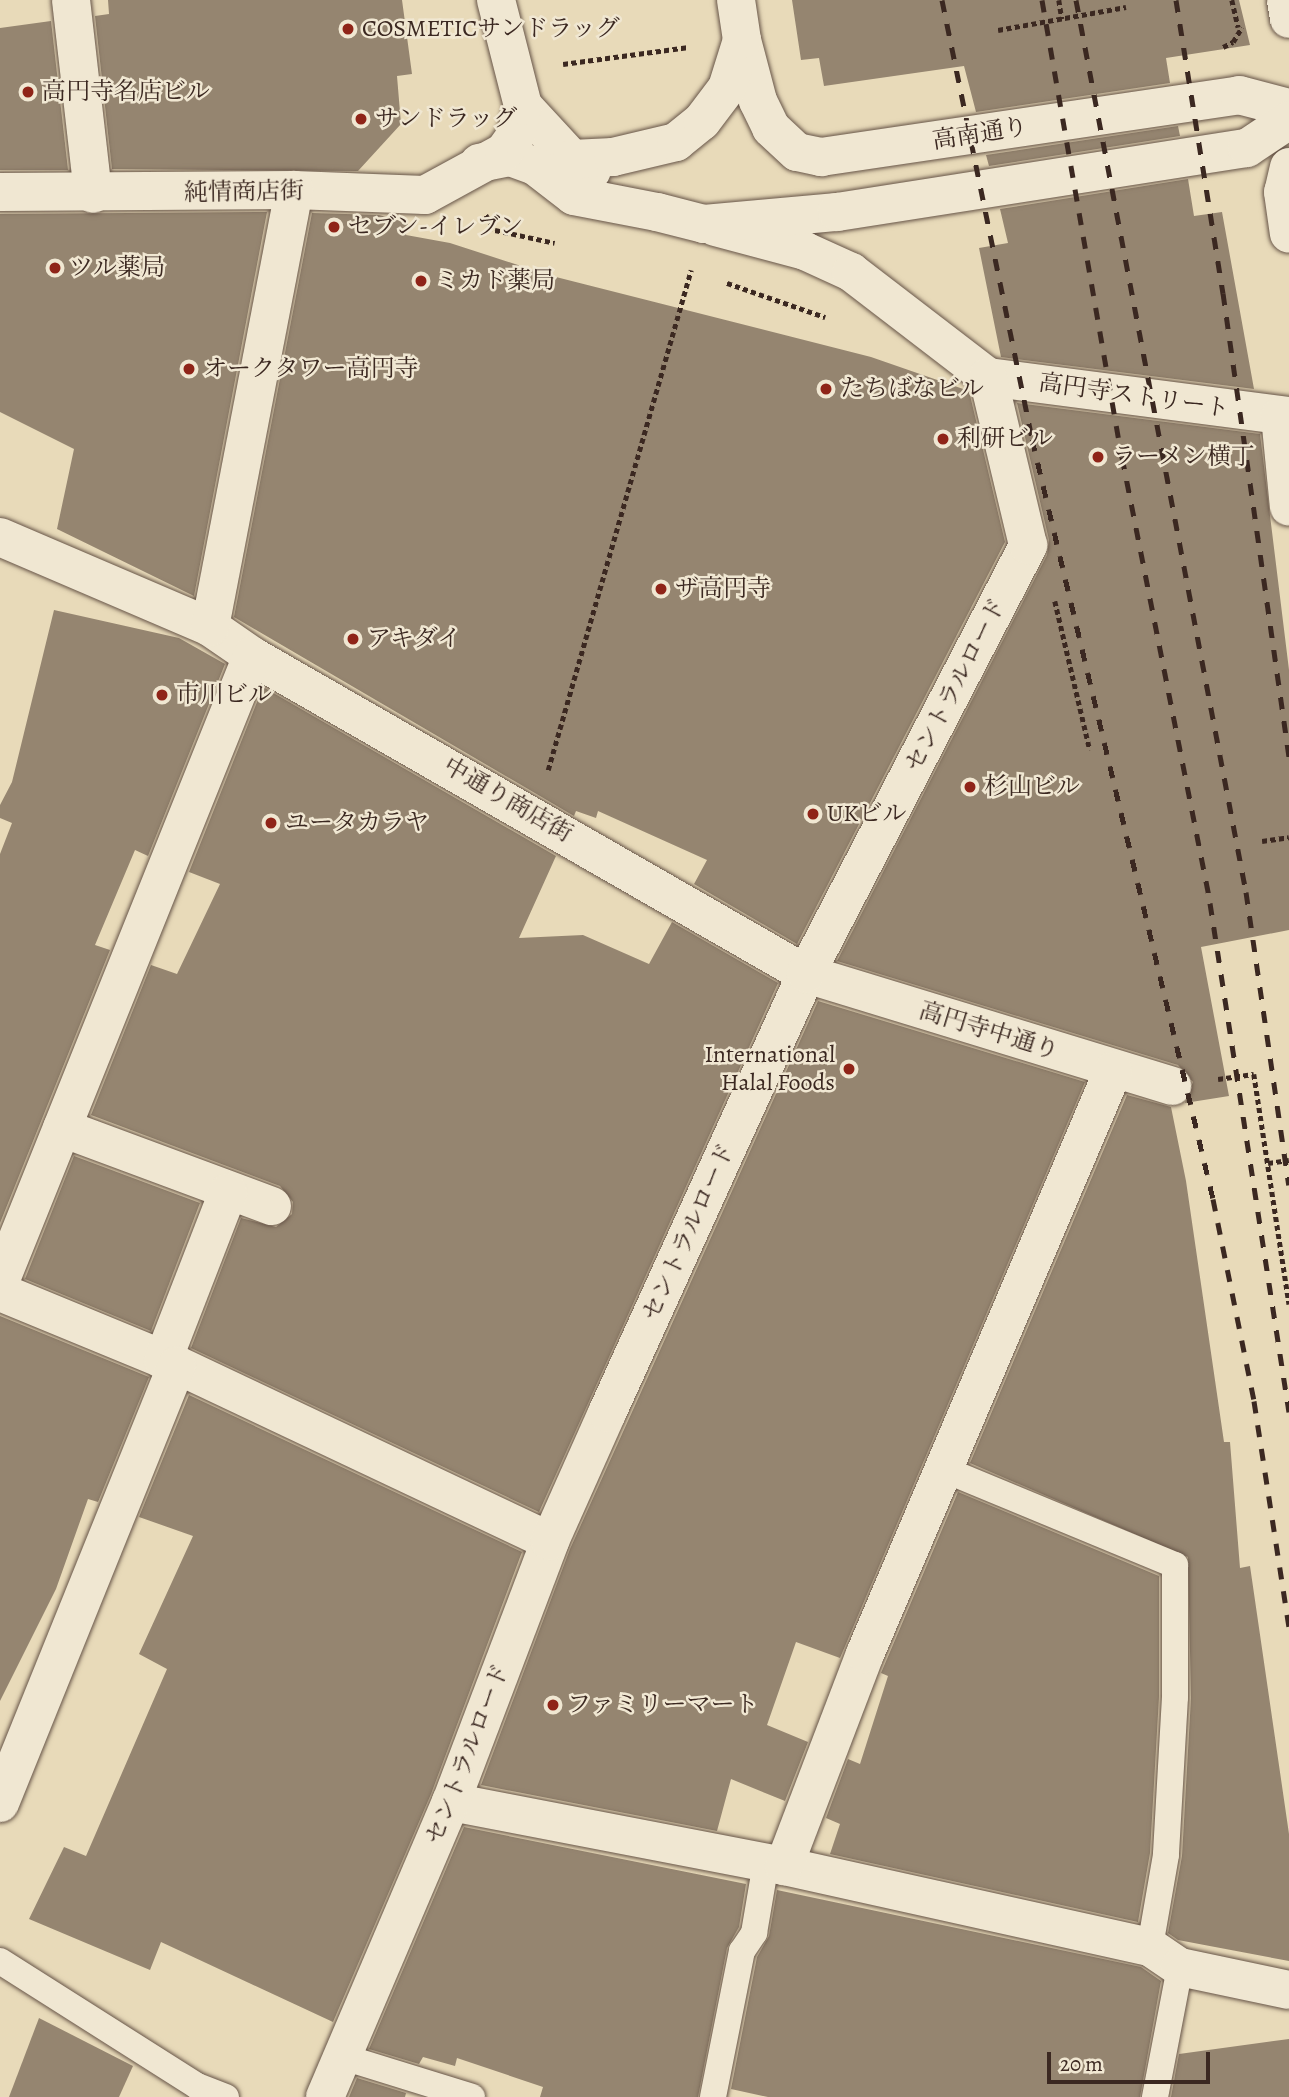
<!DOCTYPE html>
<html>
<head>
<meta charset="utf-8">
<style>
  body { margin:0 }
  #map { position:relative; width:1289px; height:2097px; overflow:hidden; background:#e8dab9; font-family:Alegreya,"Noto Serif JP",serif }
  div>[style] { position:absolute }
  .building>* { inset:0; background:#958570 }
  .path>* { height:4.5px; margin-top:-2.25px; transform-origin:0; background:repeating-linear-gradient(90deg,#3b2821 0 5px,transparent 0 8.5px) }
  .roads { filter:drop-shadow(0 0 2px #665447) drop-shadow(0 0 2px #665447) }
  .lane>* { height:26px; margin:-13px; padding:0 13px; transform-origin:13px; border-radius:13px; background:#f0e7d2 }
  .street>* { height:38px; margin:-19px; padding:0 19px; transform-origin:19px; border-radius:19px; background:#f0e7d2 }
  .secondary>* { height:38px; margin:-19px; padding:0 19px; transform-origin:19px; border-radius:19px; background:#f0e7d2 }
  .rail>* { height:5px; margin-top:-2.5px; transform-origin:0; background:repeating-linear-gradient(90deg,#3b2821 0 12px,transparent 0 24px) }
  .dots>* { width:19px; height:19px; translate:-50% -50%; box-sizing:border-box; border:4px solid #f0e7d2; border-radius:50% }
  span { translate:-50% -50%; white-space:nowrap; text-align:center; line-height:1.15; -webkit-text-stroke:5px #f0e7d2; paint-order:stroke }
  .poi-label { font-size:24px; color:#3b2821 }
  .left { translate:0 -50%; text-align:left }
  .right { translate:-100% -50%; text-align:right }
  .street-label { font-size:24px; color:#3b2821 }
  .scale { position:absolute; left:1047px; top:2052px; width:163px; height:32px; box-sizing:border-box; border:4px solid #3b2821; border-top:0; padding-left:9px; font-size:21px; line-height:24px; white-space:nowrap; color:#3b2821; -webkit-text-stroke:5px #f0e7d2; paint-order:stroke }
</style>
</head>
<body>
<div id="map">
  <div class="building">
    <i style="clip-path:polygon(108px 0,402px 0,412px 74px,397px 76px,401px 124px,358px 171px,112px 169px,95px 16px,109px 14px)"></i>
    <i style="clip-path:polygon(792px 0,1239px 0,1250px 45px,1166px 58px,1170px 83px,976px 112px,964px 66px,824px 86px,819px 58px,801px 60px)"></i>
    <i style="clip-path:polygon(51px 21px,68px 170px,0 170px,0 28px)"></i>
    <i style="clip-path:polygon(1178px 126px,1180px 136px,989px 166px,986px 155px)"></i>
    <i style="clip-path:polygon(1188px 179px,1194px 216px,1222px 212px,1254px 389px,1001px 357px,979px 248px,1008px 243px,1000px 209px)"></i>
    <i style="clip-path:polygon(267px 212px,194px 596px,57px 529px,74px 449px,0 412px,0 214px)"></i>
    <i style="clip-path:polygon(312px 213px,379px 215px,408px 223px,406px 235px,450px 243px,552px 276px,871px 357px,969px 391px,1005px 542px,797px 944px,694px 884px,707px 860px,598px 811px,596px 818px,576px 811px,574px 816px,234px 617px)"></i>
    <i style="clip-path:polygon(1017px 403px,1260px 434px,1289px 670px,1289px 930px,1201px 947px,1229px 1096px,1185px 1103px,1193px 1082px,1178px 1065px,837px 961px,1047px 555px,1049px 540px)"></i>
    <i style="clip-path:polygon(54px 610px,179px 638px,225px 664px,148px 856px,135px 850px,95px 945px,110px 950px,0 1223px,0 854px,12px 823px,0 818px,0 805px,12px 782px)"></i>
    <i style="clip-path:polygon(263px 687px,556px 856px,519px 938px,583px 935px,649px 964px,672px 922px,778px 983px,539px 1512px,191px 1348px,241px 1218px,276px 1227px,292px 1214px,293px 1202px,280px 1186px,91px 1115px,151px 965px,177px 974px,220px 884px,189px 872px)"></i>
    <i style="clip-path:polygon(818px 1001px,1085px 1082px,840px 1658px,796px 1642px,767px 1725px,808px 1742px,785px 1801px,731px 1779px,717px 1831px,481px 1785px,570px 1549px)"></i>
    <i style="clip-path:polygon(1127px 1095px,1171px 1107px,1186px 1181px,1224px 1442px,1230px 1442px,1240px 1568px,1250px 1566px,1289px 1834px,1289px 1961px,1178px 1940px,1168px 1933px,1182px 1856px,1191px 1698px,1188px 1557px,970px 1463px)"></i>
    <i style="clip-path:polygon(74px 1156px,200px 1203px,151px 1331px,25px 1279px)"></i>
    <i style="clip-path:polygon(0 1316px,149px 1377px,98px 1502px,88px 1499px,56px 1589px,0 1701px)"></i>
    <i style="clip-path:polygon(189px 1395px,522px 1552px,431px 1794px,333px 2022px,161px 1942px,150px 1970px,29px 1919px,64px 1847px,86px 1856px,167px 1669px,139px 1654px,193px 1536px,139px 1517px)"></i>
    <i style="clip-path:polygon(958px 1492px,1159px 1576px,1159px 1697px,1150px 1853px,1138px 1922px,830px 1854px,840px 1824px,826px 1818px,848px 1759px,860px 1764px,888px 1676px,881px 1673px)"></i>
    <i style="clip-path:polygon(464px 1827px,746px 1884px,739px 1927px,727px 1948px,698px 2097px,540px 2097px,543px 2087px,457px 2058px,455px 2066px,423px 2057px,419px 2064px,369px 2049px)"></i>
    <i style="clip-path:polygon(777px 1890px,1141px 1967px,1161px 1981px,1140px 2097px,768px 2097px,731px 2089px,757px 1957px,769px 1936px)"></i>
    <i style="clip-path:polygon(39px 2018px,133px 2066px,119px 2097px,9px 2097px)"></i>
    <i style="clip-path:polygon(1289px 2039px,1289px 2097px,1171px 2097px,1179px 2054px)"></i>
    <i style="clip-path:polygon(357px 2078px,406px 2093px,405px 2097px,349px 2097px)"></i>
  </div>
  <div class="path">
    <i style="left:1059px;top:0;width:19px;rotate:81deg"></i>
    <i style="left:1232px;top:0;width:28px;rotate:77deg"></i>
    <i style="left:998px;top:30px;width:130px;rotate:-10.2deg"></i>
    <i style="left:1223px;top:47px;width:11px;rotate:-27deg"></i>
    <i style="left:1233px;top:42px;width:17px;rotate:-59deg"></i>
    <i style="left:563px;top:64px;width:127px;rotate:-7.7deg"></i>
    <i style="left:486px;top:215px;width:17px;rotate:59deg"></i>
    <i style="left:495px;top:230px;width:61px;rotate:12.2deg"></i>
    <i style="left:727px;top:283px;width:104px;rotate:19.1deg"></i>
    <i style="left:1055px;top:601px;width:153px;rotate:76.8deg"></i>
    <i style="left:548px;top:770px;width:520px;rotate:-74.04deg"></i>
    <i style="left:1262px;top:841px;width:27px;rotate:-8deg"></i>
    <i style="left:1218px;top:1079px;width:36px;rotate:-8deg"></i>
    <i style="left:1254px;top:1074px;width:233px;rotate:81.3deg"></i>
    <i style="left:1268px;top:1163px;width:21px;rotate:-8deg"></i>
  </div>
  <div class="roads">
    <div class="lane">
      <i style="left:943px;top:1469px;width:251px;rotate:22.5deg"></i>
      <i style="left:1175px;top:1565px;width:132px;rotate:90deg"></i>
      <i style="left:1175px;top:1697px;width:158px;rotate:93.3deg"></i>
      <i style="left:1166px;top:1855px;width:93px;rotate:99.9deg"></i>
      <i style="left:0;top:1961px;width:233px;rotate:32.4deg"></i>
      <i style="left:197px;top:2086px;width:31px;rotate:21deg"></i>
      <i style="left:343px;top:2057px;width:135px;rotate:17.2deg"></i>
      <i style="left:713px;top:2097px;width:149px;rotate:-78.8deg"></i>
      <i style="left:742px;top:1951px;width:22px;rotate:-56deg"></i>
      <i style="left:754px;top:1933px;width:71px;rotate:-80.3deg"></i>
      <i style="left:1155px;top:2097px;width:132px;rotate:-79.1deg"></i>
    </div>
    <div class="street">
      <i style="left:71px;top:0;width:195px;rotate:83.5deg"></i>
      <i style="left:1286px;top:0;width:19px;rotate:81deg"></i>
      <i style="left:742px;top:40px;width:63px;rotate:75.3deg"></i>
      <i style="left:758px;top:101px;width:30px;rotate:64deg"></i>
      <i style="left:771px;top:128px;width:35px;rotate:43deg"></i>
      <i style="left:797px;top:152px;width:25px;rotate:12deg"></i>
      <i style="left:821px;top:157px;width:423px;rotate:-8.4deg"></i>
      <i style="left:1239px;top:95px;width:52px;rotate:14.6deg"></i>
      <i style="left:523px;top:106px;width:72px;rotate:47.2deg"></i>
      <i style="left:572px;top:159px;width:23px;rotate:31deg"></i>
      <i style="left:572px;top:159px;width:41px;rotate:-2.8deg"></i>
      <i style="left:613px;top:157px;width:65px;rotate:-13.4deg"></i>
      <i style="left:676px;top:142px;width:33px;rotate:-39deg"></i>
      <i style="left:702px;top:121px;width:41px;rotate:-52.9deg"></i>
      <i style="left:727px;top:88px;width:50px;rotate:-72.6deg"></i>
      <i style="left:479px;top:163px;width:32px;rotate:-11deg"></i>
      <i style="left:510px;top:157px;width:27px;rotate:20deg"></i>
      <i style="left:535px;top:166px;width:49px;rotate:37.6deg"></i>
      <i style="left:574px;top:196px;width:85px;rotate:10.9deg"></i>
      <i style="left:1289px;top:167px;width:26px;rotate:103deg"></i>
      <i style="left:1283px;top:192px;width:42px;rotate:81.9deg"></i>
      <i style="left:0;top:192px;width:294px;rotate:-0.4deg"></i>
      <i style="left:294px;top:190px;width:131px;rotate:2.2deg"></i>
      <i style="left:425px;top:195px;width:90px;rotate:-28.6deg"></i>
      <i style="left:504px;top:152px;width:21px;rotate:-55deg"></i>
      <i style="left:516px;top:135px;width:30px;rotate:-76deg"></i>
      <i style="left:715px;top:227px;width:93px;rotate:14.9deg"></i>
      <i style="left:805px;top:251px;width:51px;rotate:24.5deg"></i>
      <i style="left:851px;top:272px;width:173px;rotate:37.5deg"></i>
      <i style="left:988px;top:377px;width:304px;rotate:7.4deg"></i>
      <i style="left:1280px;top:416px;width:91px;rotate:84.4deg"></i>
      <i style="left:0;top:537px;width:228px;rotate:23.2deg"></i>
      <i style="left:210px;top:627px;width:51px;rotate:34.6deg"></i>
      <i style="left:252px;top:656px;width:639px;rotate:29.86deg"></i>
      <i style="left:806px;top:974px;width:383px;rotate:17deg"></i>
      <i style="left:210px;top:627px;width:445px;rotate:-79.1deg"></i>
      <i style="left:62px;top:1128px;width:224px;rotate:20.4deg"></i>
      <i style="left:0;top:1282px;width:675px;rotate:-68.07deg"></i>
      <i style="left:0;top:1292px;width:191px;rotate:22.4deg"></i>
      <i style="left:177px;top:1365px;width:412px;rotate:25.3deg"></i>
      <i style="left:163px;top:1360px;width:180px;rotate:-68.8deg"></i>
      <i style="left:451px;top:1802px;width:339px;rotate:10.9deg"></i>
      <i style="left:784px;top:1866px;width:375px;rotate:12.5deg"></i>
      <i style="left:1150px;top:1947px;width:36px;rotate:34deg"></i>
      <i style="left:1180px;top:1967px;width:111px;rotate:11.9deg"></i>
      <i style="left:0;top:1803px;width:472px;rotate:-68deg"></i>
      <i style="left:784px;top:1866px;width:227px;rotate:-69.1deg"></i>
      <i style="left:865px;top:1654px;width:634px;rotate:-66.96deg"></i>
      <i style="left:325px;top:2097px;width:321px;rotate:-66.9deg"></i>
      <i style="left:451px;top:1802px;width:279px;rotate:-69.2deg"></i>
      <i style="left:550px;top:1541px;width:140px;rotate:-66deg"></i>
      <i style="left:607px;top:1413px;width:482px;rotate:-65.6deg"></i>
      <i style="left:806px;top:974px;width:483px;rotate:-62.6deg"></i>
      <i style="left:1028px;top:545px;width:173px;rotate:-103.4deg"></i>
    </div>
    <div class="secondary">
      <i style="left:496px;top:0;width:109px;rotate:75.7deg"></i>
      <i style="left:736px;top:0;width:40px;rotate:81.5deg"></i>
      <i style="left:657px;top:212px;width:49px;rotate:14.3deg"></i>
      <i style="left:704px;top:224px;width:134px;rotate:-5.2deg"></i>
      <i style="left:837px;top:212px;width:415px;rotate:-8.9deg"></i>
      <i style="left:1247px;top:148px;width:50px;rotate:-33.7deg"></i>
    </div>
  </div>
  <div class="rail">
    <i style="left:942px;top:0;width:448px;rotate:78.4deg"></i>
    <i style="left:1032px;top:439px;width:781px;rotate:76.6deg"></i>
    <i style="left:1213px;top:1199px;width:206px;rotate:78.5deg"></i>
    <i style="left:1254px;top:1401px;width:228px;rotate:81.2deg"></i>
    <i style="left:1042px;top:0;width:464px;rotate:80.1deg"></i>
    <i style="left:1122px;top:457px;width:455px;rotate:78.8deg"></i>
    <i style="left:1210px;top:903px;width:515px;rotate:81.18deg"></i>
    <i style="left:1076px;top:0;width:908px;rotate:79.21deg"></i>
    <i style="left:1246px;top:892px;width:296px;rotate:81.7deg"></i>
    <i style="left:1176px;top:0;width:297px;rotate:80.9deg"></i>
    <i style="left:1223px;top:293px;width:469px;rotate:81.9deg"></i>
  </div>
  <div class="dots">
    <i style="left:348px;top:29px;background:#8f2418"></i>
    <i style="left:28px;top:92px;background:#8f2418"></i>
    <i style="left:361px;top:119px;background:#8f2418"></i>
    <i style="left:334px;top:227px;background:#8f2418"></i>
    <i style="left:55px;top:268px;background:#8f2418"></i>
    <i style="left:421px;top:281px;background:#8f2418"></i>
    <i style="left:189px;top:369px;background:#8f2418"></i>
    <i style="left:826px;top:389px;background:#8f2418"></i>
    <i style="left:943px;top:439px;background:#8f2418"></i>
    <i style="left:1098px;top:457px;background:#8f2418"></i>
    <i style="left:661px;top:589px;background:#8f2418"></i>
    <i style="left:353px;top:639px;background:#8f2418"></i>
    <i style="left:162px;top:695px;background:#8f2418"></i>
    <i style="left:970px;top:787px;background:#8f2418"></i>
    <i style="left:813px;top:814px;background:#8f2418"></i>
    <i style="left:271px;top:823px;background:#8f2418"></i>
    <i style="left:849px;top:1069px;background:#8f2418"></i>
    <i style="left:553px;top:1705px;background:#8f2418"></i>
  </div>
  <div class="poi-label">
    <span class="left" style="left:362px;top:29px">COSMETICサンドラッグ</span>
    <span class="left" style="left:42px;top:92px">高円寺名店ビル</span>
    <span class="left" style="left:375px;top:119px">サンドラッグ</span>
    <span class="left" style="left:348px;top:227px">セブン-イレブン</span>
    <span class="left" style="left:69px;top:268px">ツル薬局</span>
    <span class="left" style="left:435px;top:281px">ミカド薬局</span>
    <span class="left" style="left:203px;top:369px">オークタワー高円寺</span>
    <span class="left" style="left:840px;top:389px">たちばなビル</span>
    <span class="left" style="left:957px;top:439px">利研ビル</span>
    <span class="left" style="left:1112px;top:457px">ラーメン横丁</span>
    <span class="left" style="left:675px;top:589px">ザ高円寺</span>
    <span class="left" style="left:367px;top:639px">アキダイ</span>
    <span class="left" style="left:176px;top:695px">市川ビル</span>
    <span class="left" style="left:984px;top:787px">杉山ビル</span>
    <span class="left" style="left:827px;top:814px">UKビル</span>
    <span class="left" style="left:285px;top:823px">ユータカラヤ</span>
    <span class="right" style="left:835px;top:1069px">International<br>Halal Foods</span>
    <span class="left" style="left:567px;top:1705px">ファミリーマート</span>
  </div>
  <div class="street-label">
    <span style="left:980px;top:134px;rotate:-9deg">高南通り</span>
    <span style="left:244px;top:192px;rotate:-1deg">純情商店街</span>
    <span style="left:1134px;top:396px;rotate:8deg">高円寺ストリート</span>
    <span style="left:956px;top:685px;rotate:-63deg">セントラルロード</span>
    <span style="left:508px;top:800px;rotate:30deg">中通り商店街</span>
    <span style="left:989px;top:1031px;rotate:17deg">高円寺中通り</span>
    <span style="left:689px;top:1232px;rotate:-66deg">セントラルロード</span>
    <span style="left:468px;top:1754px;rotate:-69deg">セントラルロード</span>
  </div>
  <div class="scale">20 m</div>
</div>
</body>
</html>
